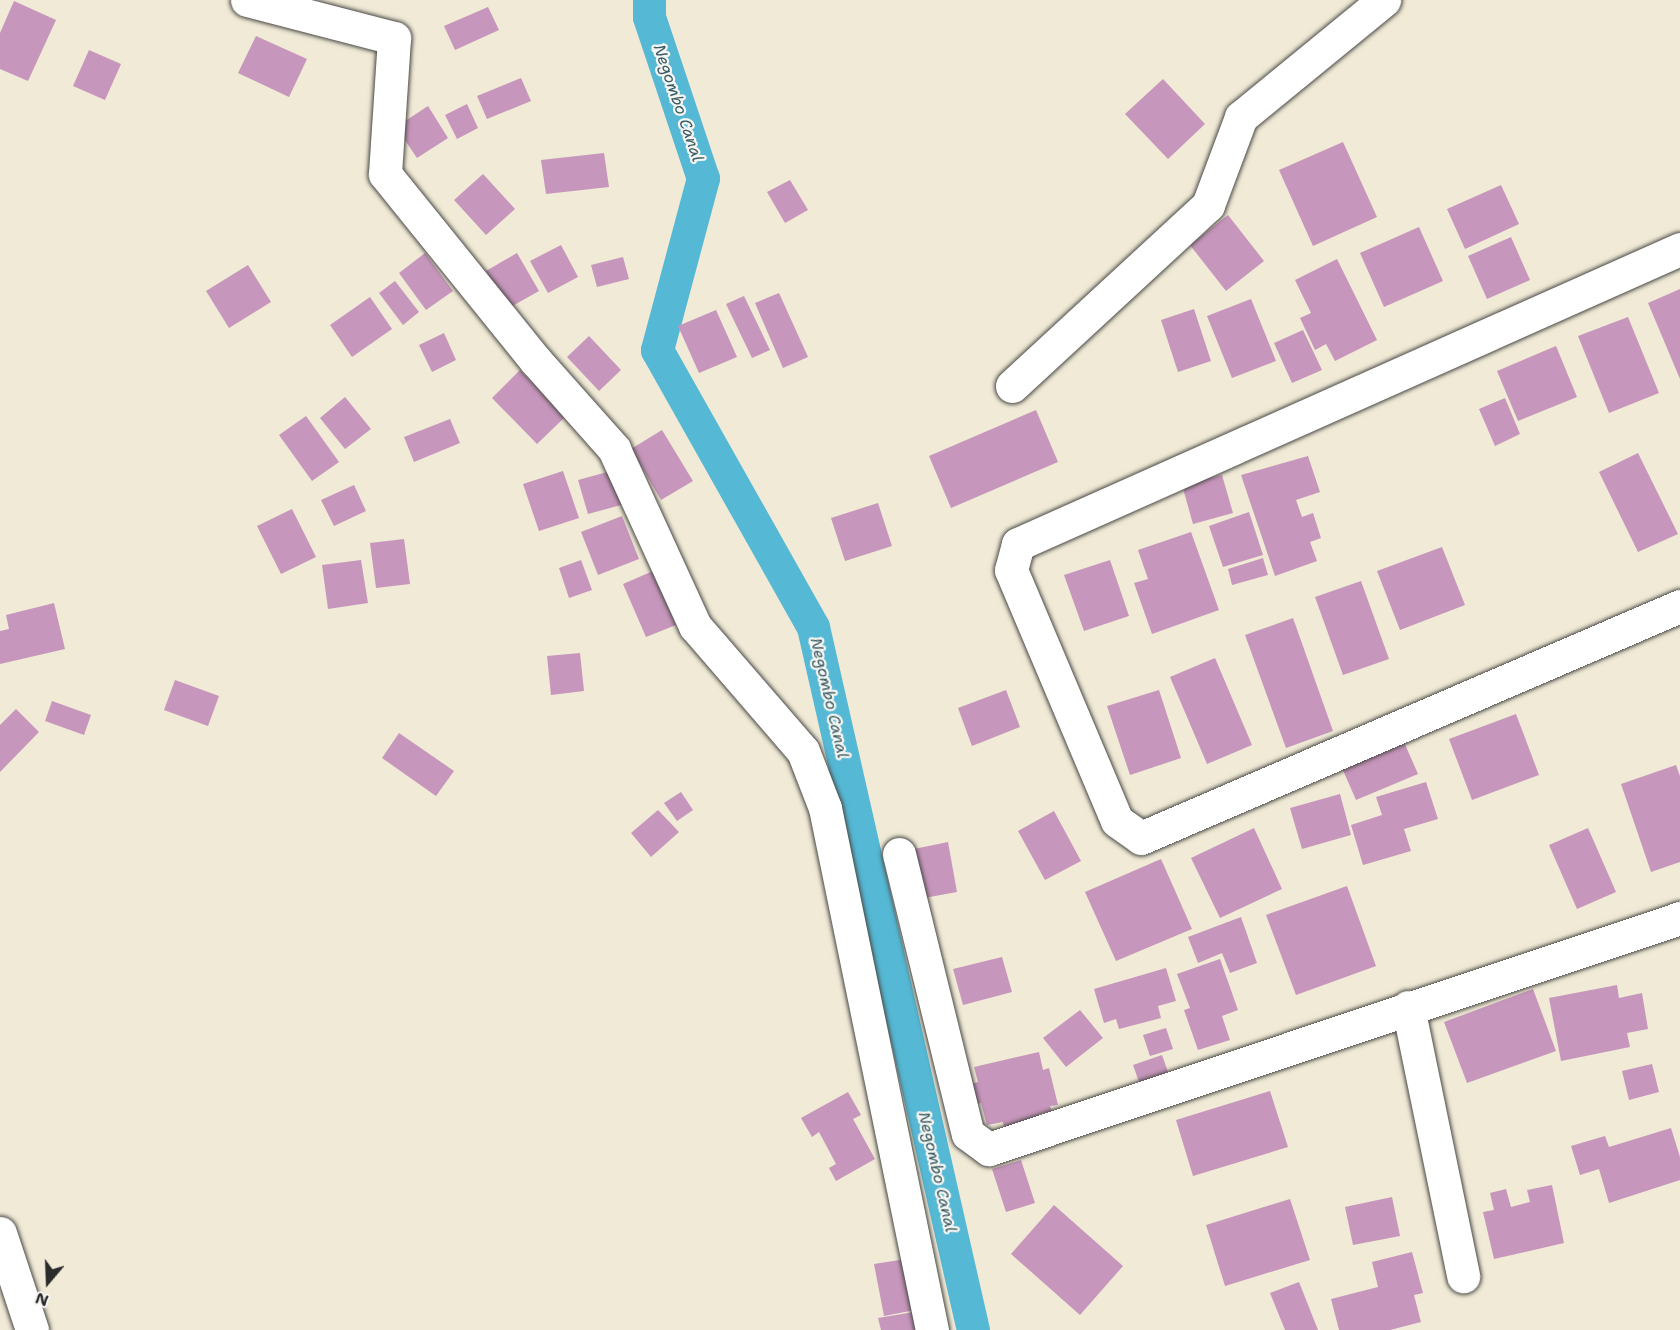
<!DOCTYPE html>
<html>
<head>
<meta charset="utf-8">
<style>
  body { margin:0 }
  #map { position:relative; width:1680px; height:1330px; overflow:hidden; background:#f0ead6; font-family:"Shantell Sans",sans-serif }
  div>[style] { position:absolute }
  .canal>* { height:33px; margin:-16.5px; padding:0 16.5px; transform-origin:16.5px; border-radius:16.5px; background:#55b8d4 }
  .building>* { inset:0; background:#c796bc }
  .roads { filter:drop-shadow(0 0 2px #494845) drop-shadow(0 0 2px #494845) }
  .street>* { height:33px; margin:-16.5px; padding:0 16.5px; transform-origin:16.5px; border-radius:16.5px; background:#fff }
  span { translate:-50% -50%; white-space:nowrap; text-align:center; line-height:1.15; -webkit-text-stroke:4.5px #f6f6f2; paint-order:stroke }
  .water-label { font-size:16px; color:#3a5c66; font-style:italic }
  .north { position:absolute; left:18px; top:1252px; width:60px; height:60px; -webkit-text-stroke:4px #f6f6f2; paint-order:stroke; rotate:199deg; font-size:16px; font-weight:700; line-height:24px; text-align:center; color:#2b2b2b }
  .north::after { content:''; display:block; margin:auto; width:21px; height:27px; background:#2b2b2b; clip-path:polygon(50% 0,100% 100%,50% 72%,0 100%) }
</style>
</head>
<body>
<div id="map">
  <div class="canal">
    <i style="left:649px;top:0;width:17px;rotate:90deg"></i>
    <i style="left:649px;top:17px;width:170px;rotate:71.5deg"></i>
    <i style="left:703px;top:178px;width:178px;rotate:105deg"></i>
    <i style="left:657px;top:350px;width:318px;rotate:60.6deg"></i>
    <i style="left:813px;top:627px;width:721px;rotate:77.18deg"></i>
  </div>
  <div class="building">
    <i style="clip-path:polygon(14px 1px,56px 20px,28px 81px,0 69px,0 33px)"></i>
    <i style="clip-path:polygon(488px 7px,499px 30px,455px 50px,444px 26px)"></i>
    <i style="clip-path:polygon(256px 36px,307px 59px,289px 97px,238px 73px)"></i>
    <i style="clip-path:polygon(89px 50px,121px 64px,105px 100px,73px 86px)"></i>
    <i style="clip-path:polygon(521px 78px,531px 101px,487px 119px,477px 96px)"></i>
    <i style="clip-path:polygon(1163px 79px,1205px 124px,1168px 159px,1125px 114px)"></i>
    <i style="clip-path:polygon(467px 104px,478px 128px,457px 139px,445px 115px)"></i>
    <i style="clip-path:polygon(428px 106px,448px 138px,417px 158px,396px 127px)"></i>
    <i style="clip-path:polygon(1343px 142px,1377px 217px,1313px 246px,1279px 170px)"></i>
    <i style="clip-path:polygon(604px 153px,609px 187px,546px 194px,541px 160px)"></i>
    <i style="clip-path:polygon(483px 174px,515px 209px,486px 235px,454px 200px)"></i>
    <i style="clip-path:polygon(790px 180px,808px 210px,785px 223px,767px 192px)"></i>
    <i style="clip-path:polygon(1501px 185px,1519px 224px,1465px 249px,1447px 209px)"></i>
    <i style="clip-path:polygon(1228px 215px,1264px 261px,1226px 291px,1190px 245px)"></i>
    <i style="clip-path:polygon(1419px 227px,1443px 281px,1384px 307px,1360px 253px)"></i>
    <i style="clip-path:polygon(1511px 237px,1530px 280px,1487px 299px,1468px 256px)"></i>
    <i style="clip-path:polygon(561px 245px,578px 277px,548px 293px,530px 261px)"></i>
    <i style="clip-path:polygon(425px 253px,453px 291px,426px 310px,399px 273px)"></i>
    <i style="clip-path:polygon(517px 253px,539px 291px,507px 309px,486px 271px)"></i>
    <i style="clip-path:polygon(623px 257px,629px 279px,597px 287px,591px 265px)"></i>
    <i style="clip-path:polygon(1337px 259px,1377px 340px,1335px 361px,1326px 344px,1315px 350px,1300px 318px,1311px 313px,1295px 280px)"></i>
    <i style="clip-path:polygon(248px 265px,271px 302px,229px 328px,206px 291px)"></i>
    <i style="clip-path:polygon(395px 281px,419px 312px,403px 325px,379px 293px)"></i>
    <i style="clip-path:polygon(1680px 289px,1680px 379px,1648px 303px)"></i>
    <i style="clip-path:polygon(779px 293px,808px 357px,783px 368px,755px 303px)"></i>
    <i style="clip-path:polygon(744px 296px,770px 350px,752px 358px,726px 304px)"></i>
    <i style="clip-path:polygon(370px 297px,392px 329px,352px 357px,330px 325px)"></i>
    <i style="clip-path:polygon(1251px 299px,1276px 361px,1232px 378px,1207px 316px)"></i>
    <i style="clip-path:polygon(1194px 309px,1211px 361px,1178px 372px,1161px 320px)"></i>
    <i style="clip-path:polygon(716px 310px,737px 357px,699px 373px,678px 326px)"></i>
    <i style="clip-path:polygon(1628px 317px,1659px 393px,1609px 413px,1578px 336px)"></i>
    <i style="clip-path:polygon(1303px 330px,1322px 370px,1292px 383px,1274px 343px)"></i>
    <i style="clip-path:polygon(444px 333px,456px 360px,432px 372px,419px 345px)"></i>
    <i style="clip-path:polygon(589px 336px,621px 370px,599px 391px,567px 357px)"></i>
    <i style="clip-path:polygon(1556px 346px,1577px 397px,1518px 421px,1497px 371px)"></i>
    <i style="clip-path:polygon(520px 370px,565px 417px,537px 444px,492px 398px)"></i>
    <i style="clip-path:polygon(345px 397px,371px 429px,345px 449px,320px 418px)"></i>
    <i style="clip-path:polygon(1505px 398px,1520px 434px,1495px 446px,1479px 409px)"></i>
    <i style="clip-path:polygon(1036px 410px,1058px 462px,951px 508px,929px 456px)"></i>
    <i style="clip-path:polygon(306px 416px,339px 462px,312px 481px,279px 435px)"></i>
    <i style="clip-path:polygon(450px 419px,460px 443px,414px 462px,404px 437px)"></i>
    <i style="clip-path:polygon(662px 430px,693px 481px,661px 500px,631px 449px)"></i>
    <i style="clip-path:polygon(1638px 453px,1678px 534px,1638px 552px,1599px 472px)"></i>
    <i style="clip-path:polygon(1308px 456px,1320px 492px,1296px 500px,1302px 517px,1313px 513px,1321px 538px,1310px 542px,1317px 561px,1275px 576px,1241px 475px)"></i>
    <i style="clip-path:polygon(563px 471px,579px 518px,539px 531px,523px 484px)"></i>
    <i style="clip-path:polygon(611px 471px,621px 505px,588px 514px,578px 480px)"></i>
    <i style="clip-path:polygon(1222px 475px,1233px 513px,1193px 524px,1182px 485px)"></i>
    <i style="clip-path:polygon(354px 485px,366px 511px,334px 526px,321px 500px)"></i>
    <i style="clip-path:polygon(878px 503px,892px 546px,845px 561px,831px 518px)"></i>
    <i style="clip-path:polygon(292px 509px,316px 557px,281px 574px,257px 526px)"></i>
    <i style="clip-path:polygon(1249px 512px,1263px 555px,1223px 567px,1209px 526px)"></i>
    <i style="clip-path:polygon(622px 516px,639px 559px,598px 575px,581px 532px)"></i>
    <i style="clip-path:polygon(1191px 532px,1219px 610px,1152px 634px,1134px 583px,1148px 579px,1138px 550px)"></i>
    <i style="clip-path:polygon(404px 539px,410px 584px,376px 588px,370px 543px)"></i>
    <i style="clip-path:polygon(1442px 547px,1465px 605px,1400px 630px,1377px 571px)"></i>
    <i style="clip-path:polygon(1263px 558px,1268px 575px,1232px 585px,1228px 569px)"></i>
    <i style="clip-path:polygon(361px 560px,368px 603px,328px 609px,322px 565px)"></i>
    <i style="clip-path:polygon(581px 560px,592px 590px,569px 598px,559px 568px)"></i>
    <i style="clip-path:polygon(1110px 560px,1129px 616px,1084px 631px,1064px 575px)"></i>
    <i style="clip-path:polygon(653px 571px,676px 625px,646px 637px,623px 584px)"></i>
    <i style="clip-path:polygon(1361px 581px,1389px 659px,1343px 675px,1315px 597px)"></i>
    <i style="clip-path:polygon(54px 603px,65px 649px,0 664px,0 631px,9px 629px,6px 615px)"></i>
    <i style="clip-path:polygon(1293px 618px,1333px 731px,1286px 748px,1245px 635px)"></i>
    <i style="clip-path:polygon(580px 653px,584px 691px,551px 695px,547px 656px)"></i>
    <i style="clip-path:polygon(1215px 658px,1252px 745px,1207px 764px,1170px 677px)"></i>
    <i style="clip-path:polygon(175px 680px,219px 696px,208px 726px,164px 710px)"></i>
    <i style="clip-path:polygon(1006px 690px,1020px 727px,972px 746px,958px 708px)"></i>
    <i style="clip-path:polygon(1159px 690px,1181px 758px,1130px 775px,1107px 706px)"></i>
    <i style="clip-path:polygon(52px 701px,91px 715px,84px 735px,45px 721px)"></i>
    <i style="clip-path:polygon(16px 709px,39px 732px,0 772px,0 725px)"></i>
    <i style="clip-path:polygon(1516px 714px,1539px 775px,1472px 800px,1449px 739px)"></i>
    <i style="clip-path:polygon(399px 733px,454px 771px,436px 796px,382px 758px)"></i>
    <i style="clip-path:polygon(1404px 742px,1418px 774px,1356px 800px,1342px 768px)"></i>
    <i style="clip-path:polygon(1676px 765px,1680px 776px,1680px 862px,1651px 872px,1621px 784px)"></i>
    <i style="clip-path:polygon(1426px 782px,1438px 819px,1404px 829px,1411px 851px,1363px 865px,1351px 825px,1382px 815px,1376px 797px)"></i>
    <i style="clip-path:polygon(681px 792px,693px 810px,677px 821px,664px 803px)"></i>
    <i style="clip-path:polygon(1340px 794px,1351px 835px,1302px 849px,1290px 808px)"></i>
    <i style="clip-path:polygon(658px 810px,679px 832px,651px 857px,631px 833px)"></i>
    <i style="clip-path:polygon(1054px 811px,1081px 861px,1045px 880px,1018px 831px)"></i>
    <i style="clip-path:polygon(1254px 828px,1282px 889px,1220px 918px,1191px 858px)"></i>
    <i style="clip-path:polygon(1588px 828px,1616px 892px,1577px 909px,1549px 845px)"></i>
    <i style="clip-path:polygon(948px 842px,957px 892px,924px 898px,914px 849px)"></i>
    <i style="clip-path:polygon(1161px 859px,1192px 929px,1116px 961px,1085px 892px)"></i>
    <i style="clip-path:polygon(1347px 886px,1376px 966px,1296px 995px,1266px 915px)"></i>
    <i style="clip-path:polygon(1241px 917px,1257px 963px,1230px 973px,1222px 953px,1198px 963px,1188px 937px)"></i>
    <i style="clip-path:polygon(1002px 957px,1012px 992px,963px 1005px,953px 969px)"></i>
    <i style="clip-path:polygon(1220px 959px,1238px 1010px,1222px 1016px,1230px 1040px,1198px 1050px,1184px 1010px,1190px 1008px,1177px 974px)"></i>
    <i style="clip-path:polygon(1166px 968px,1176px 1001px,1158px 1006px,1161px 1018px,1119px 1029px,1116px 1019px,1104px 1023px,1094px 989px)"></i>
    <i style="clip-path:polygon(1617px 985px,1619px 998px,1642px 993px,1648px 1029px,1627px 1033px,1630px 1047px,1561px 1061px,1549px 998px)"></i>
    <i style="clip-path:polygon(1533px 989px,1556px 1051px,1467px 1083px,1444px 1022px)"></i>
    <i style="clip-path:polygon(1080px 1010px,1103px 1038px,1066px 1067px,1043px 1038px)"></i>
    <i style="clip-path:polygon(1166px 1028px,1173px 1049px,1150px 1056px,1143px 1035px)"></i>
    <i style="clip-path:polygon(1039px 1052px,1043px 1070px,1049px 1068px,1058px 1105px,1050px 1106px,1052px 1111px,1039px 1114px,1042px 1124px,1005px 1132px,1003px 1122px,987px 1125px,981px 1103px,972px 1106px,967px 1085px,978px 1082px,974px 1067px)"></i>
    <i style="clip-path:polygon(1162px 1055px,1168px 1072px,1139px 1082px,1133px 1065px)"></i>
    <i style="clip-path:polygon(1652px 1064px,1659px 1092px,1629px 1100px,1622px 1071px)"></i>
    <i style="clip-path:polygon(1270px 1091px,1288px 1147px,1193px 1176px,1176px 1120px)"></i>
    <i style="clip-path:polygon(848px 1092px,861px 1115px,853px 1119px,875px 1159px,836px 1181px,829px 1168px,836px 1164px,819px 1132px,812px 1137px,801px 1118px)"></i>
    <i style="clip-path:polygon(1671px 1128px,1680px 1157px,1680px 1180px,1609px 1203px,1599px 1169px,1580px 1175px,1571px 1146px,1605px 1136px,1609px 1147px)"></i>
    <i style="clip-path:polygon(1021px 1160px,1035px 1203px,1006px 1212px,992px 1169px)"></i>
    <i style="clip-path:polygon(1552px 1185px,1564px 1243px,1494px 1259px,1483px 1212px,1494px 1210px,1490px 1193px,1506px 1189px,1511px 1207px,1530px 1202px,1527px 1190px)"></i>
    <i style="clip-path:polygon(1392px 1197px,1400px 1236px,1353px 1245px,1345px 1207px)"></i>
    <i style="clip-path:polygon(1290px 1199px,1310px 1260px,1225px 1286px,1206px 1225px)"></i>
    <i style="clip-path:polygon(1054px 1205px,1123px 1266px,1080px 1315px,1011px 1254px)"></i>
    <i style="clip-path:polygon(1412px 1252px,1423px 1293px,1414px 1295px,1421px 1322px,1390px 1330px,1339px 1330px,1331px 1299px,1378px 1287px,1372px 1262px)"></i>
    <i style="clip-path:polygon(906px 1259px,915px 1310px,884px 1316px,874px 1264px)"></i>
    <i style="clip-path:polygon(1299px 1282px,1318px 1330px,1285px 1330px,1270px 1293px)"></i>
    <i style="clip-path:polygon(914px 1312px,917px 1330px,881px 1330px,878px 1318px)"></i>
  </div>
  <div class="roads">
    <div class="street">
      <i style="left:247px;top:0;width:152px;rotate:14.5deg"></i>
      <i style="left:394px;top:38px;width:136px;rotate:93.8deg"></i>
      <i style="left:385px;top:174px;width:240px;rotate:51.1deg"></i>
      <i style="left:536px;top:361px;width:118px;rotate:48.4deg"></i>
      <i style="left:614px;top:449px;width:195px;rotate:65.4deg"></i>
      <i style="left:695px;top:626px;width:165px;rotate:49.2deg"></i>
      <i style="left:803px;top:751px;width:61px;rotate:68.9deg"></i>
      <i style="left:825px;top:808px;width:533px;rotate:78.42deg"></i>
      <i style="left:1680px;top:249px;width:725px;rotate:155.98deg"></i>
      <i style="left:1018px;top:544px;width:27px;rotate:105deg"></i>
      <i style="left:1011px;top:570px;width:272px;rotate:67.1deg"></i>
      <i style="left:1117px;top:821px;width:29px;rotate:35deg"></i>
      <i style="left:1141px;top:838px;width:587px;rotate:-23.29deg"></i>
      <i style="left:1012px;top:386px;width:267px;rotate:-42.7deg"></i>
      <i style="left:1208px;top:205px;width:94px;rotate:-69.4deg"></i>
      <i style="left:1241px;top:117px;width:185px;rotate:-39.3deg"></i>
      <i style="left:899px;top:854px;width:288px;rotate:76.2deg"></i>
      <i style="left:968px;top:1134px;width:26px;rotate:36deg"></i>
      <i style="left:989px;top:1149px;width:729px;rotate:-18.48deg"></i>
      <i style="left:1408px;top:1007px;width:275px;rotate:78.4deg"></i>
      <i style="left:0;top:1233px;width:102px;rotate:71.7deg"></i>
    </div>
  </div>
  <div class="water-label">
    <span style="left:678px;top:103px;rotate:71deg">Negombo Canal</span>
    <span style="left:829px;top:698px;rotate:77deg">Negombo Canal</span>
    <span style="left:937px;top:1172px;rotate:77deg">Negombo Canal</span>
  </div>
  <div class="north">N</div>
</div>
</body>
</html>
